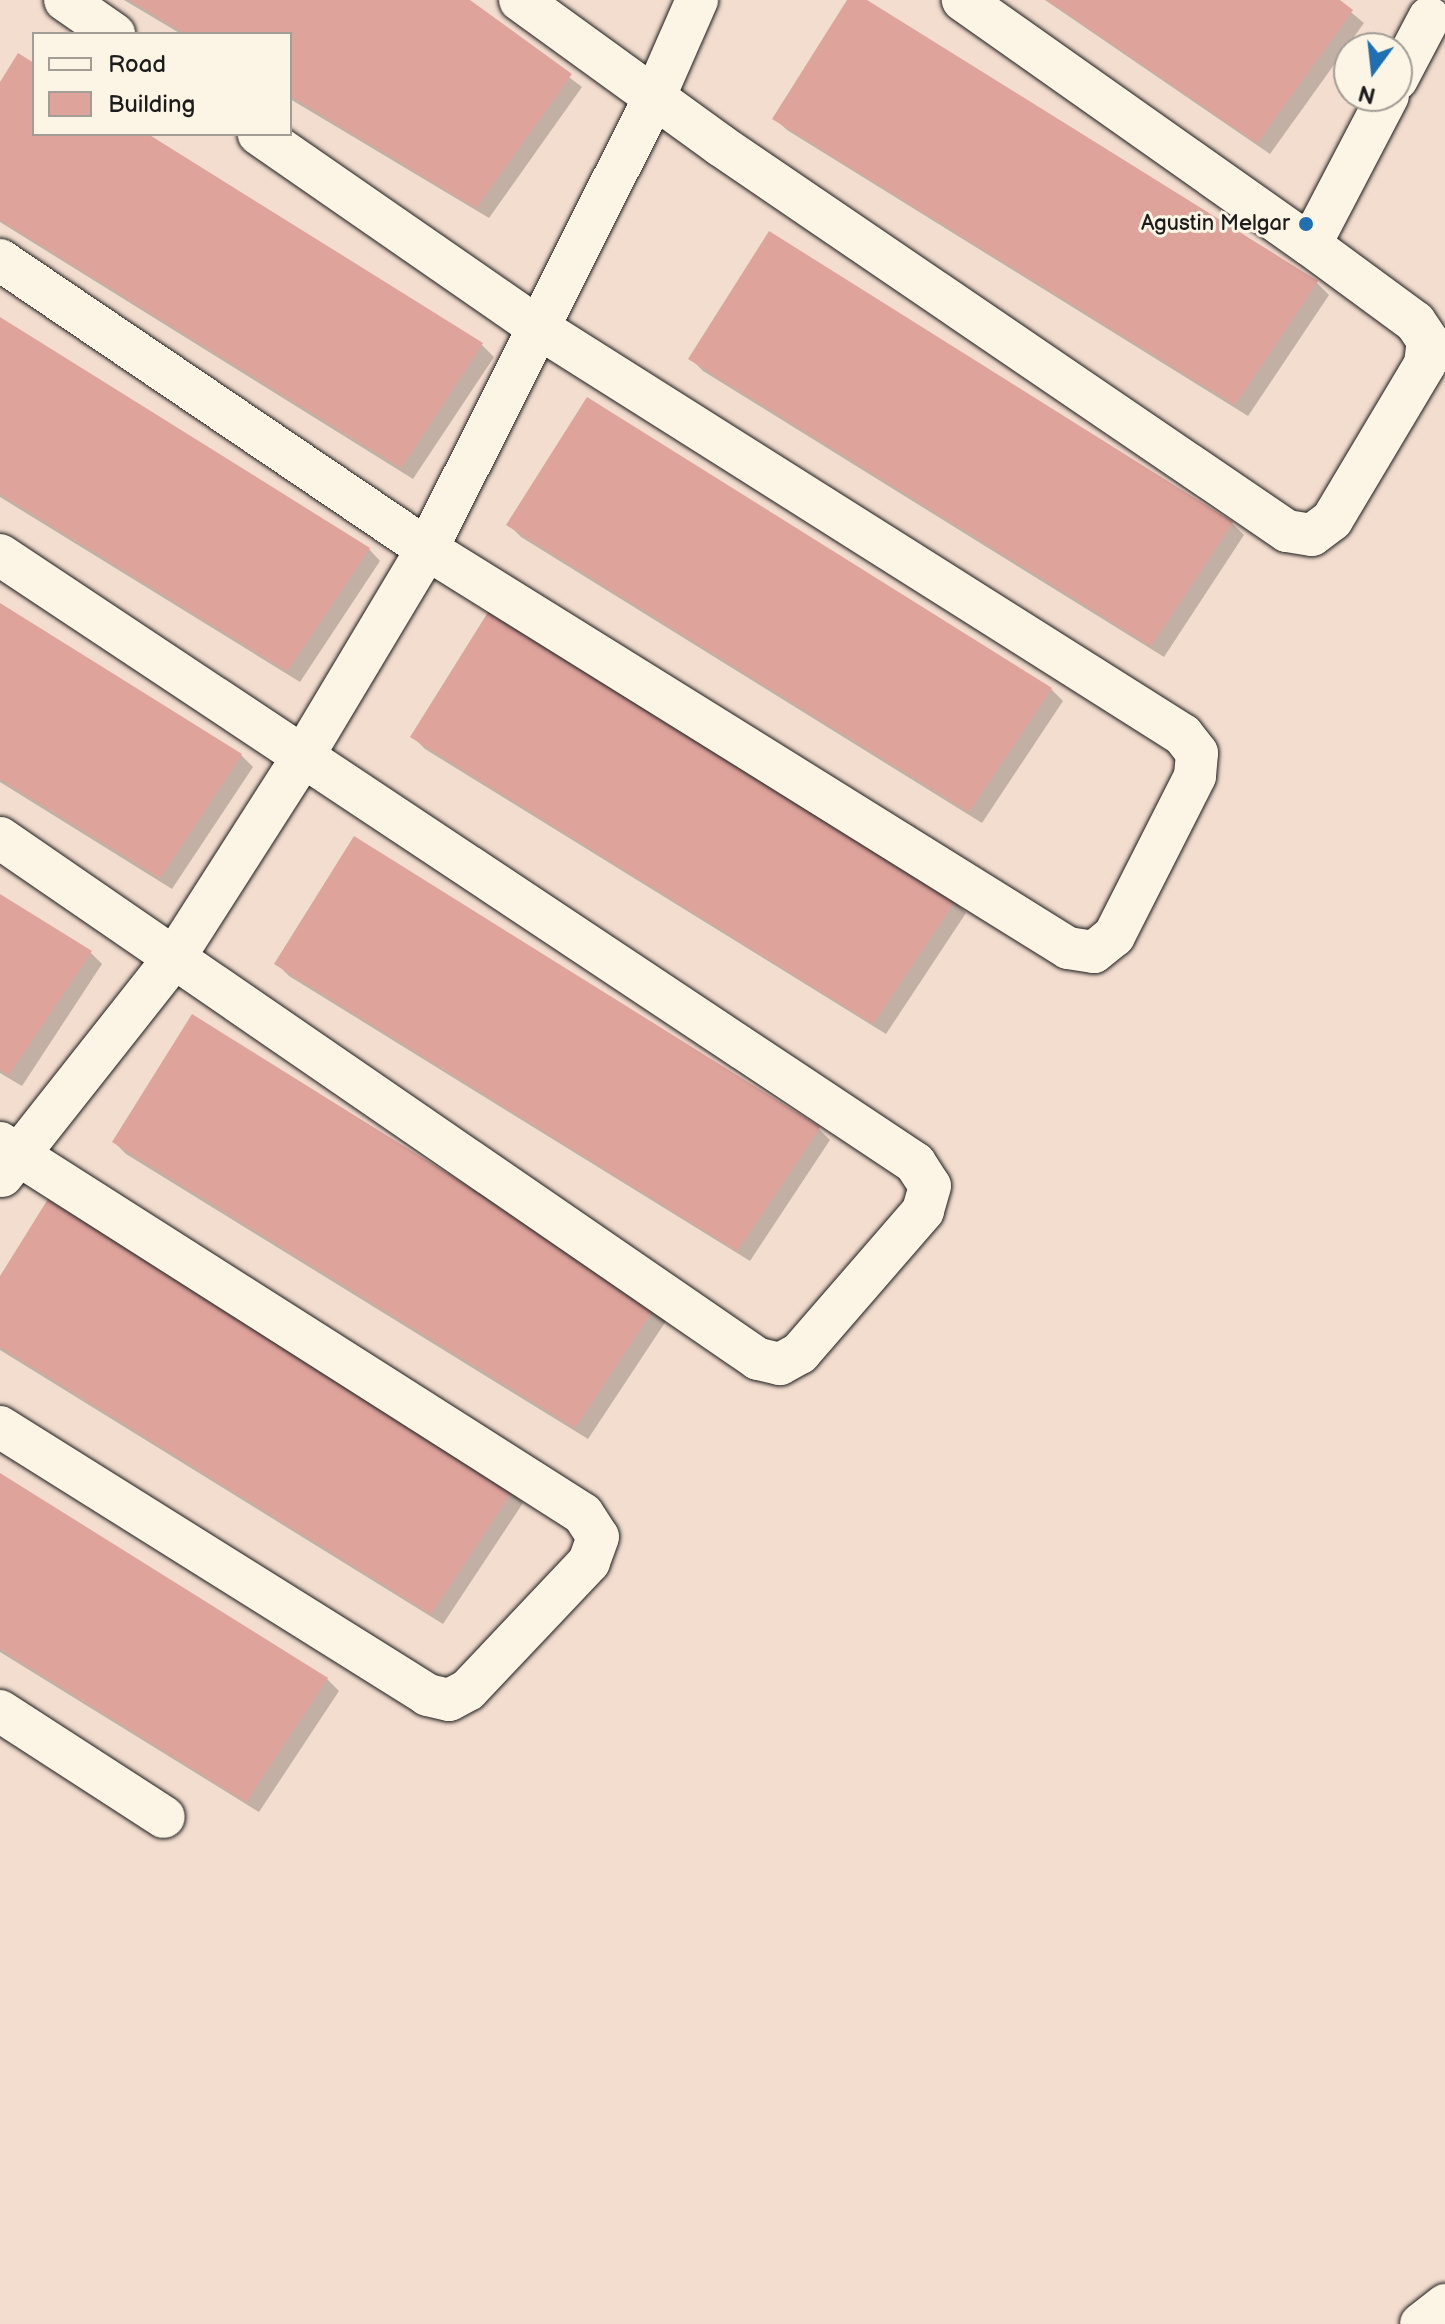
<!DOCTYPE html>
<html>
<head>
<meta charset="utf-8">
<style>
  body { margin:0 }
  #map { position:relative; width:1445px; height:2324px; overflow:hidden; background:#f3ddcf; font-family:"Balsamiq Sans",sans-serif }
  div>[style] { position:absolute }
  .shadow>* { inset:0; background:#0003 }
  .building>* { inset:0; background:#dea49c }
  .roads { filter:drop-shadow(0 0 2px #1c1c1c) drop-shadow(0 0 2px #1c1c1c) }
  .minor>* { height:42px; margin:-21px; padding:0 21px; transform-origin:21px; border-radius:21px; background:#fcf5e5 }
  .dots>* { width:22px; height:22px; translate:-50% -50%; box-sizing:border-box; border:4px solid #fcf5e5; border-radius:50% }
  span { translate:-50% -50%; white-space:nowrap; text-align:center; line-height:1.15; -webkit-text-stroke:6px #fcf5e5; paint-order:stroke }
  .poi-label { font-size:22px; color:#1c1c1c }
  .right { translate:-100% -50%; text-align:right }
  .legend { position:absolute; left:32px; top:32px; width:260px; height:104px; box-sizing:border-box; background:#fcf5e5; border:2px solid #a29e95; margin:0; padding:10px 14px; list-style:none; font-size:24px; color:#1c1c1c }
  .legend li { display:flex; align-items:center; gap:16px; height:40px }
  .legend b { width:40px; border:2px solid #a29e95 }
  .north { position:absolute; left:1333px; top:32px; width:80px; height:80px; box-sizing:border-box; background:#fcf5e5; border:2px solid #a29e95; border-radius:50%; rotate:195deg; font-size:22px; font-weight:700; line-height:32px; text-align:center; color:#1c1c1c }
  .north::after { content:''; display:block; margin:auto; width:28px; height:36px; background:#1f6fb2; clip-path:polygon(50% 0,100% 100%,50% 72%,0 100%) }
</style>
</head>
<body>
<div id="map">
  <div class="shadow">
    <i style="clip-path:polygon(124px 0,467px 0,582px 87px,489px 218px,290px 99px,290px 34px,181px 34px)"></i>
    <i style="clip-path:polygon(849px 0,864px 0,1317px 283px,1329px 295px,1248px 416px,787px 130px,775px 119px)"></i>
    <i style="clip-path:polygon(1045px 0,1336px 0,1364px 23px,1270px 154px)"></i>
    <i style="clip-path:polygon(34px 65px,34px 134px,144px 134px,482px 345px,494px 357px,413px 479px,0 222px,0 86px)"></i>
    <i style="clip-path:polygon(0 319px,369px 549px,380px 561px,300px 682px,0 497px)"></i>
    <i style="clip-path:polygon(691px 359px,1232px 523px,1244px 535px,1164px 657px,703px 371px)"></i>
    <i style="clip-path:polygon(509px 525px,1051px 689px,1063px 701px,982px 823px,521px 537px)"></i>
    <i style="clip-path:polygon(0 605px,241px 755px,253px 767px,172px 889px,0 782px)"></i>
    <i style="clip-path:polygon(413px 737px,954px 901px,966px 913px,886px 1034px,425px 749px)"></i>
    <i style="clip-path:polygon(0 896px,90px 952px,102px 964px,22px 1086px,0 1073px)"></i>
    <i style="clip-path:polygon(277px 964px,818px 1128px,830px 1140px,750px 1261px,289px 976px)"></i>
    <i style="clip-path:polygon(114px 1142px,656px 1306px,668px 1318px,588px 1439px,126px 1154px)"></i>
    <i style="clip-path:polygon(0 1280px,511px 1491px,523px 1503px,443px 1624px,0 1350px)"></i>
    <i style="clip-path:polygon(0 1475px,327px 1679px,339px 1691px,259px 1812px,0 1652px)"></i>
  </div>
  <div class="building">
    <i style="clip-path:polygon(129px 0,470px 0,572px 74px,476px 208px,290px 96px,290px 34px,186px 34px)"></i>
    <i style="clip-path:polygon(847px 0,867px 0,1318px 281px,1235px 405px,772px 119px)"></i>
    <i style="clip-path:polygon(1047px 0,1340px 0,1353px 10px,1257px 143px)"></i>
    <i style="clip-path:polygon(18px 53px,34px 63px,34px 134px,148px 134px,483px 343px,401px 468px,0 220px,0 82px)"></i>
    <i style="clip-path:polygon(769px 231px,1233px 522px,1151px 646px,688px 359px)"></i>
    <i style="clip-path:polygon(0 317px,370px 548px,287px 671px,0 494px)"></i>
    <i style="clip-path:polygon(587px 397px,1052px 688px,969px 812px,506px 525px)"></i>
    <i style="clip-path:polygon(0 603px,242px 754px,160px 878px,0 779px)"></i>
    <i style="clip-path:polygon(490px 609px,956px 899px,873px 1024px,410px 737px)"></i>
    <i style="clip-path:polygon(354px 836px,820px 1127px,737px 1251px,274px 964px)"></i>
    <i style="clip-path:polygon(0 894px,92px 951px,9px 1075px,0 1070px)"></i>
    <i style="clip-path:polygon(192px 1014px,657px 1304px,575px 1428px,112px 1142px)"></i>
    <i style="clip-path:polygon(48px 1199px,513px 1490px,431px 1614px,0 1347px,0 1276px)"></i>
    <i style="clip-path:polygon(0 1473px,328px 1678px,246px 1802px,0 1649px)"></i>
  </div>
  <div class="roads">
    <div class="minor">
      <i style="left:65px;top:0;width:60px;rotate:34.8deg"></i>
      <i style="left:520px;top:0;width:247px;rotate:35.9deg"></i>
      <i style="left:720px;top:145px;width:686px;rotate:34.25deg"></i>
      <i style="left:1287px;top:531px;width:25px;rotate:9deg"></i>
      <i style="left:1312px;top:535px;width:25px;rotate:-37deg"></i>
      <i style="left:1332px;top:520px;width:182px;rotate:-59.2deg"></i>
      <i style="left:1425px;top:364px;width:23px;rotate:-83deg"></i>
      <i style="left:1428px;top:341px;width:23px;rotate:-124deg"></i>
      <i style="left:1415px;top:322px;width:130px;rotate:-143.7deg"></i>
      <i style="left:1310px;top:245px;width:425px;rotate:-144.8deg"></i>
      <i style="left:1397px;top:79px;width:69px;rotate:-62.3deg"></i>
      <i style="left:1310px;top:245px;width:168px;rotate:-62.4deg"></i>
      <i style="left:0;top:260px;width:516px;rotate:34.09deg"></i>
      <i style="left:427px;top:549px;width:755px;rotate:31.9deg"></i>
      <i style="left:1068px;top:948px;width:26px;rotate:9deg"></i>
      <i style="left:1094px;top:952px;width:26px;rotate:-39deg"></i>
      <i style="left:1114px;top:936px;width:179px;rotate:-63.1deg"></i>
      <i style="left:1195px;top:776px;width:23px;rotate:-85deg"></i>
      <i style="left:1197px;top:753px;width:23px;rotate:-128deg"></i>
      <i style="left:1183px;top:735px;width:762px;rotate:-147.71deg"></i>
      <i style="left:539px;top:328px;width:341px;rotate:-145.3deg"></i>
      <i style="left:0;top:555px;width:1099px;rotate:33.6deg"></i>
      <i style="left:915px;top:1163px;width:27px;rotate:57deg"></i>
      <i style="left:930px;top:1186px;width:26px;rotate:106deg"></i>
      <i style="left:923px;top:1211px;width:188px;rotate:130.9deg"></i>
      <i style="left:800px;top:1353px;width:23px;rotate:151deg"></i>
      <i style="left:780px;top:1364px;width:23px;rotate:-167deg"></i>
      <i style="left:758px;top:1359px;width:920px;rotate:-145.5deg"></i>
      <i style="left:0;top:1143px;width:691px;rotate:32.47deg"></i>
      <i style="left:583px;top:1514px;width:27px;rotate:57deg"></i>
      <i style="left:598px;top:1537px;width:27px;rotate:110deg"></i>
      <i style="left:589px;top:1562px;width:176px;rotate:133.4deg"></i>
      <i style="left:468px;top:1690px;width:21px;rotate:152deg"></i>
      <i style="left:449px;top:1700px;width:22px;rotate:-167deg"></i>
      <i style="left:428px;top:1695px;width:505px;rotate:-147.95deg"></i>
      <i style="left:2px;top:1176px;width:278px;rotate:-51.7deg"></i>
      <i style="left:174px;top:958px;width:237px;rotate:-57.4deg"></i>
      <i style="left:302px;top:758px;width:244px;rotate:-59.1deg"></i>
      <i style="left:427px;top:549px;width:505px;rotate:-63.28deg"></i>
      <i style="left:654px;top:98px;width:107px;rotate:-66.3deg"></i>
      <i style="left:0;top:1711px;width:195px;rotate:32.9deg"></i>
      <i style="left:1421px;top:2324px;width:31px;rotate:-38deg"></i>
    </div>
  </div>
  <div class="dots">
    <i style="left:1306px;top:224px;background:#1f6fb2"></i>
  </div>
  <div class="poi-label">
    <span class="right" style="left:1290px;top:224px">Agustin Melgar</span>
  </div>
  <ul class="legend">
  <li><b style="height:10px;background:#fcf5e5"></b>Road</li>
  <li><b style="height:22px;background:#dea49c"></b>Building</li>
  </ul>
  <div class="north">N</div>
</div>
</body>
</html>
